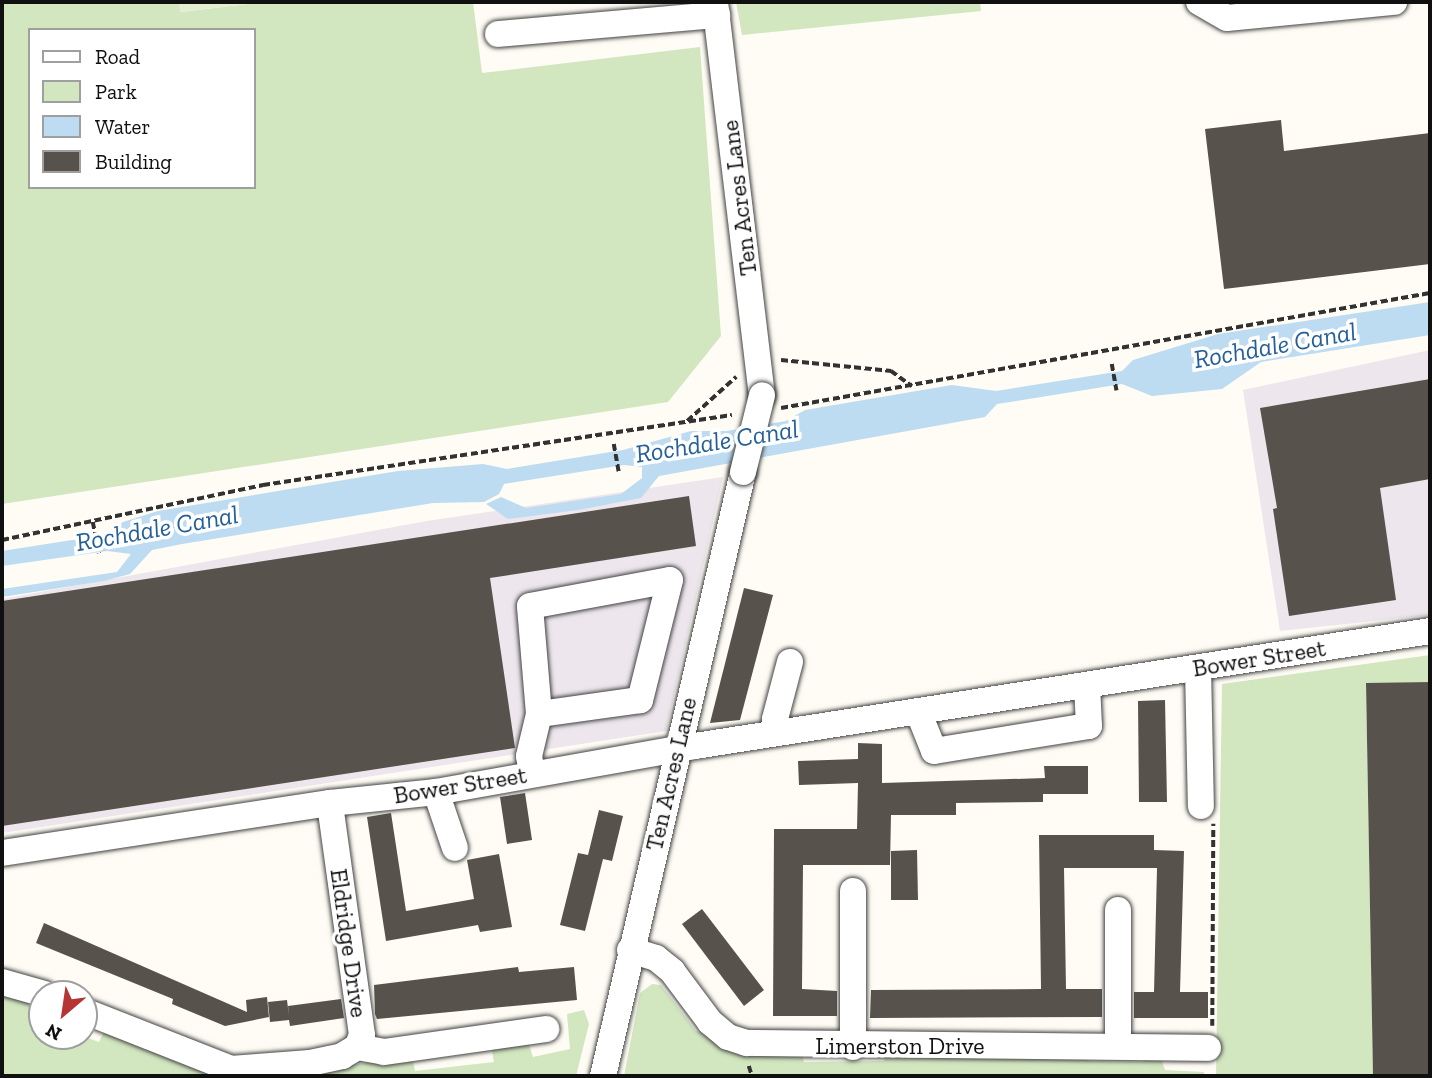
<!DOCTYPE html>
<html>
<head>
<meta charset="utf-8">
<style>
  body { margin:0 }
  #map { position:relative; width:1432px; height:1078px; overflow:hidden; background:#fefcf4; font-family:"Zilla Slab",serif }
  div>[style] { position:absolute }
  .industrial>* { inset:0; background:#ede6ed }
  .green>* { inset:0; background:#d2e6c0 }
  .pitch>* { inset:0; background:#e3eed1 }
  .water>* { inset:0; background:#bddbf1 }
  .building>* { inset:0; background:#58524d }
  .path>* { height:3.5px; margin-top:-1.75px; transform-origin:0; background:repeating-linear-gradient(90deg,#323232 0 7px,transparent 0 10.5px) }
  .roads { filter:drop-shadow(0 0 2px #434343) drop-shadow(0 0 2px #434343) }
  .minor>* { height:26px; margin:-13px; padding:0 13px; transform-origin:13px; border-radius:13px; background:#fff }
  .bridges { filter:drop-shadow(0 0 2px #434343) drop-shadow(0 0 2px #434343) }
  .minor-bridge>* { height:26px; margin:-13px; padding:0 13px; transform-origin:13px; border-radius:13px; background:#fff }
  span { translate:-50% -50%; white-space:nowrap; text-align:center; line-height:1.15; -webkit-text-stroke:7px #fff; paint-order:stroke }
  .street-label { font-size:24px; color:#101010 }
  .water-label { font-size:26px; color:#245f97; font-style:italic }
  .frame { position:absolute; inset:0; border:4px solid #101010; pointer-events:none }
  .legend { position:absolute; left:28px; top:28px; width:228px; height:161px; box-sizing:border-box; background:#fff; border:2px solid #9f9f9f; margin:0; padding:9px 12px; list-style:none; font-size:21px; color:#101010 }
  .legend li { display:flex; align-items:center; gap:14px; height:35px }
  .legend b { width:35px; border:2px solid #9f9f9f }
  .north { position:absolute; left:28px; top:980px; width:70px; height:70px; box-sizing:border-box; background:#fff; border:2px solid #9f9f9f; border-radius:50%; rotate:209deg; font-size:19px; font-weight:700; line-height:28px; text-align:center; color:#101010 }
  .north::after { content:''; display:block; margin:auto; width:24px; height:32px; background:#b43534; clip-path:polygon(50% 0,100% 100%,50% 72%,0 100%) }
</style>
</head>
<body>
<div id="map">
  <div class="industrial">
    <i style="clip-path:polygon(1430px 350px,1430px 615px,1280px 631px,1243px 390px)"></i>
    <i style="clip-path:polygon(723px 477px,666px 731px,2px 833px,2px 599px,427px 521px)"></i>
  </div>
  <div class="green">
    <i style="clip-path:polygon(evenodd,2px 2px,179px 2px,181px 12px,265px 2px,473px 2px,482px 73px,700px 47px,721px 336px,668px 402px,2px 504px,2px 2px,30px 30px,254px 30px,254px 187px,30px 187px,30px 30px)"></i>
    <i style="clip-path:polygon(736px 2px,980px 2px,981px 11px,742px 35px)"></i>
    <i style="clip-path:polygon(1430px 655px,1430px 682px,1366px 684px,1373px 1076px,1216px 1076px,1222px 684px)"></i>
    <i style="clip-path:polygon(652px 984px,661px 985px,696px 1031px,802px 1055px,804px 1062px,884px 1061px,884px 1055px,1087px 1054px,1088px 1061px,1143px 1062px,1144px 1058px,1160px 1056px,1165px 1070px,1204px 1072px,1204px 1076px,624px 1076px,640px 993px)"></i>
    <i style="clip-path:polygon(2px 993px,42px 1005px,42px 1036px,82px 1036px,99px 1042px,105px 1029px,217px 1076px,2px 1076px)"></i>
    <i style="clip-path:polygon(584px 1010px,589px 1024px,576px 1076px,278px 1076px,412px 1056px,415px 1071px,494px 1062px,491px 1046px,528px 1041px,533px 1057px,570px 1049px,567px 1014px)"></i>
  </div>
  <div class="pitch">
    <i style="clip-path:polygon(179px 2px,265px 2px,180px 12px)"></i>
  </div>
  <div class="water">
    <i style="clip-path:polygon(1430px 302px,1430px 335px,1261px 362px,1222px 389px,1152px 396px,1122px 384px,997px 404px,985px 417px,659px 476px,641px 498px,578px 510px,508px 519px,486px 504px,501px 497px,526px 508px,621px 494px,642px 478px,642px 467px,624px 465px,504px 484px,499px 494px,484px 502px,433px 503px,182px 544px,152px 550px,130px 574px,104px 581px,2px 597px,2px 589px,117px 572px,131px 554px,107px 551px,2px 566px,2px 551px,104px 535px,123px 522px,158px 511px,398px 471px,483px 464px,507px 469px,623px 450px,691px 431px,726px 431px,786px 421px,805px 410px,952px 385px,996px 391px,1122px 371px,1133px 360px,1218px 334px)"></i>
  </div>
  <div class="building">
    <i style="clip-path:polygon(1281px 120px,1284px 151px,1430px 133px,1430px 264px,1224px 289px,1205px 129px)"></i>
    <i style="clip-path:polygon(1430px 379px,1430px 479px,1380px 488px,1396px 600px,1289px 616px,1273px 509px,1277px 508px,1260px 408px)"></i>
    <i style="clip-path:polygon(689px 496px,696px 546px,490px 578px,515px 748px,2px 826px,2px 601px)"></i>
    <i style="clip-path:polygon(744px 588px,773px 595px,740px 720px,710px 723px)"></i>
    <i style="clip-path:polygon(1430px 682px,1430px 1076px,1373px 1076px,1366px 683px)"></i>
    <i style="clip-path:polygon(1165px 700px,1167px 802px,1139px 802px,1138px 701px)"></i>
    <i style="clip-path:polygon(858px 743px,882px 744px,882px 783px,1045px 778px,1044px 766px,1088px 766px,1088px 794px,1043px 794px,1043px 802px,956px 803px,956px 815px,891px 815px,890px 865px,803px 865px,802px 989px,837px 991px,837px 1016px,773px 1016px,774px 829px,857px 829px,858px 783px,799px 785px,798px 761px,858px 759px)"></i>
    <i style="clip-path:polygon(525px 793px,532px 840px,507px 844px,500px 797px)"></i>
    <i style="clip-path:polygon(599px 810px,623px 816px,612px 861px,603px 859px,585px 931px,560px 925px,578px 853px,588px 855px)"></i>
    <i style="clip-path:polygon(391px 813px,406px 911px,474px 899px,467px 860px,499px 854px,512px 927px,480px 932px,478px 925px,386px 941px,367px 817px)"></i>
    <i style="clip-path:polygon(1039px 835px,1154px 835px,1154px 850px,1184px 851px,1180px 992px,1208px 992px,1208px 1018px,1134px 1018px,1134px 992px,1154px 992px,1157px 868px,1064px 868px,1066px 989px,1102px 989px,1102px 1017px,870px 1018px,871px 990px,1041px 989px)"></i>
    <i style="clip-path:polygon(917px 850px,918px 900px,891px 900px,891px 851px)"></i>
    <i style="clip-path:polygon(702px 909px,764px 990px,744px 1006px,682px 924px)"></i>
    <i style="clip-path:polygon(44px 923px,247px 1012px,246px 1000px,267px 997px,269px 1017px,225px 1026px,172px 1004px,173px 999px,36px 943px)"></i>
    <i style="clip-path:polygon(518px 967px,519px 972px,574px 967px,577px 1000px,377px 1019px,375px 1014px,374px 985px)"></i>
    <i style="clip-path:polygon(341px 999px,344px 1018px,290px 1026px,289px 1020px,270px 1022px,268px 1002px,287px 1000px,289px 1016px,288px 1006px)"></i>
  </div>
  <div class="path">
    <i style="left:781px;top:360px;width:111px;rotate:5.7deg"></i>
    <i style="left:891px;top:371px;width:26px;rotate:36deg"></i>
    <i style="left:1112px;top:364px;width:27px;rotate:80deg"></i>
    <i style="left:781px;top:408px;width:659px;rotate:-10.05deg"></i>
    <i style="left:687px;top:421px;width:66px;rotate:-41.9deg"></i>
    <i style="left:614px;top:444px;width:28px;rotate:80deg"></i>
    <i style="left:93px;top:522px;width:32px;rotate:79deg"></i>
    <i style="left:2px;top:540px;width:267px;rotate:-11.9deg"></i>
    <i style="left:263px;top:485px;width:474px;rotate:-8.5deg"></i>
    <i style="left:1212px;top:1026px;width:202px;rotate:-89.7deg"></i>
    <i style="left:749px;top:1066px;width:10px;rotate:73deg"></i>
  </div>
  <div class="roads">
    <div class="minor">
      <i style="left:715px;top:2px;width:396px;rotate:83.2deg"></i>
      <i style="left:1199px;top:2px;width:32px;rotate:30deg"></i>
      <i style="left:1227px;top:18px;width:168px;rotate:-5.5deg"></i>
      <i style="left:498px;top:34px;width:220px;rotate:-5deg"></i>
      <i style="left:1198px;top:668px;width:138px;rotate:88.8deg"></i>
      <i style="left:918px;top:711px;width:43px;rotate:68.2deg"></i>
      <i style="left:934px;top:751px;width:157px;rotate:-9.2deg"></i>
      <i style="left:1089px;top:726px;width:41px;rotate:-92.8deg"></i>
      <i style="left:777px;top:733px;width:14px;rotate:-98deg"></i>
      <i style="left:775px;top:719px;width:59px;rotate:-75.3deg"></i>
      <i style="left:532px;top:773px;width:17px;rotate:-100deg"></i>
      <i style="left:529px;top:756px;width:43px;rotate:-76.6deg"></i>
      <i style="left:539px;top:714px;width:108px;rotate:-94.8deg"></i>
      <i style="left:530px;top:606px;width:142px;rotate:-10.5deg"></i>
      <i style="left:670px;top:580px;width:124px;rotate:104deg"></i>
      <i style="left:640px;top:700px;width:102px;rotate:172.1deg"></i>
      <i style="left:436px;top:792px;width:59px;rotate:71.3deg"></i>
      <i style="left:2px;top:853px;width:332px;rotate:-8.7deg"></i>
      <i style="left:330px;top:803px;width:107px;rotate:-5.9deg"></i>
      <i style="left:436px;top:792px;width:263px;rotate:-10.1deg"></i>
      <i style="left:695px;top:746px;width:744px;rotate:-8.89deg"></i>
      <i style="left:853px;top:891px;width:156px;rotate:90deg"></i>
      <i style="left:1118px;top:910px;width:136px;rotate:90deg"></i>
      <i style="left:630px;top:950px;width:27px;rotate:17deg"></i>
      <i style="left:656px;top:958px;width:21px;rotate:39deg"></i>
      <i style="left:672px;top:971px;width:64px;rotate:53.3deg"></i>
      <i style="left:710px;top:1022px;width:23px;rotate:40deg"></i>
      <i style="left:728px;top:1037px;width:20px;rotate:18deg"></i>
      <i style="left:747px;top:1043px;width:461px;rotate:0.6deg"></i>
      <i style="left:2px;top:982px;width:44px;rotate:15.9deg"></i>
      <i style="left:84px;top:1011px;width:158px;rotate:21.5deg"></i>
      <i style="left:231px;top:1069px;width:79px;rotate:-4.3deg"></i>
      <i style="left:310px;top:1063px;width:33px;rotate:-12deg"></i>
      <i style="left:342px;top:1056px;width:17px;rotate:-31deg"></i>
      <i style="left:357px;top:1047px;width:13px;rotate:-67deg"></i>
      <i style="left:362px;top:1035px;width:234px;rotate:-97.9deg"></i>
      <i style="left:357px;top:1047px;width:27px;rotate:10deg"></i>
      <i style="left:384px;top:1052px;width:164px;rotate:-8.1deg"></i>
      <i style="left:603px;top:1076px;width:620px;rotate:-76.95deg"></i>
    </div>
  </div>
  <div class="bridges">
    <div class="minor-bridge">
      <i style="left:743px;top:472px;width:79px;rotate:-76.1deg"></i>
    </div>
  </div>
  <div class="street-label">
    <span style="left:739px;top:198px;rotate:-97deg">Ten Acres Lane</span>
    <span style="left:1259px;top:658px;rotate:-9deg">Bower Street</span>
    <span style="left:671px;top:774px;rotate:-77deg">Ten Acres Lane</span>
    <span style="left:460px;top:785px;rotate:-9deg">Bower Street</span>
    <span style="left:349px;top:943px;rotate:82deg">Eldridge Drive</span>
    <span style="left:900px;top:1046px">Limerston Drive</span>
  </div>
  <div class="water-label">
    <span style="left:1275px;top:346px;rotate:-10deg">Rochdale Canal</span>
    <span style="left:717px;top:442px;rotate:-9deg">Rochdale Canal</span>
    <span style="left:157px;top:529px;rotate:-10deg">Rochdale Canal</span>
  </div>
  <div class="frame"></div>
  <ul class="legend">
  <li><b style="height:9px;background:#fff"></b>Road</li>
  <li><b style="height:19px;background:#d2e6c0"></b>Park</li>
  <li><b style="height:19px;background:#bddbf1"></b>Water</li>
  <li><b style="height:19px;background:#58524d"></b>Building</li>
  </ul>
  <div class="north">N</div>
</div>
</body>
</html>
